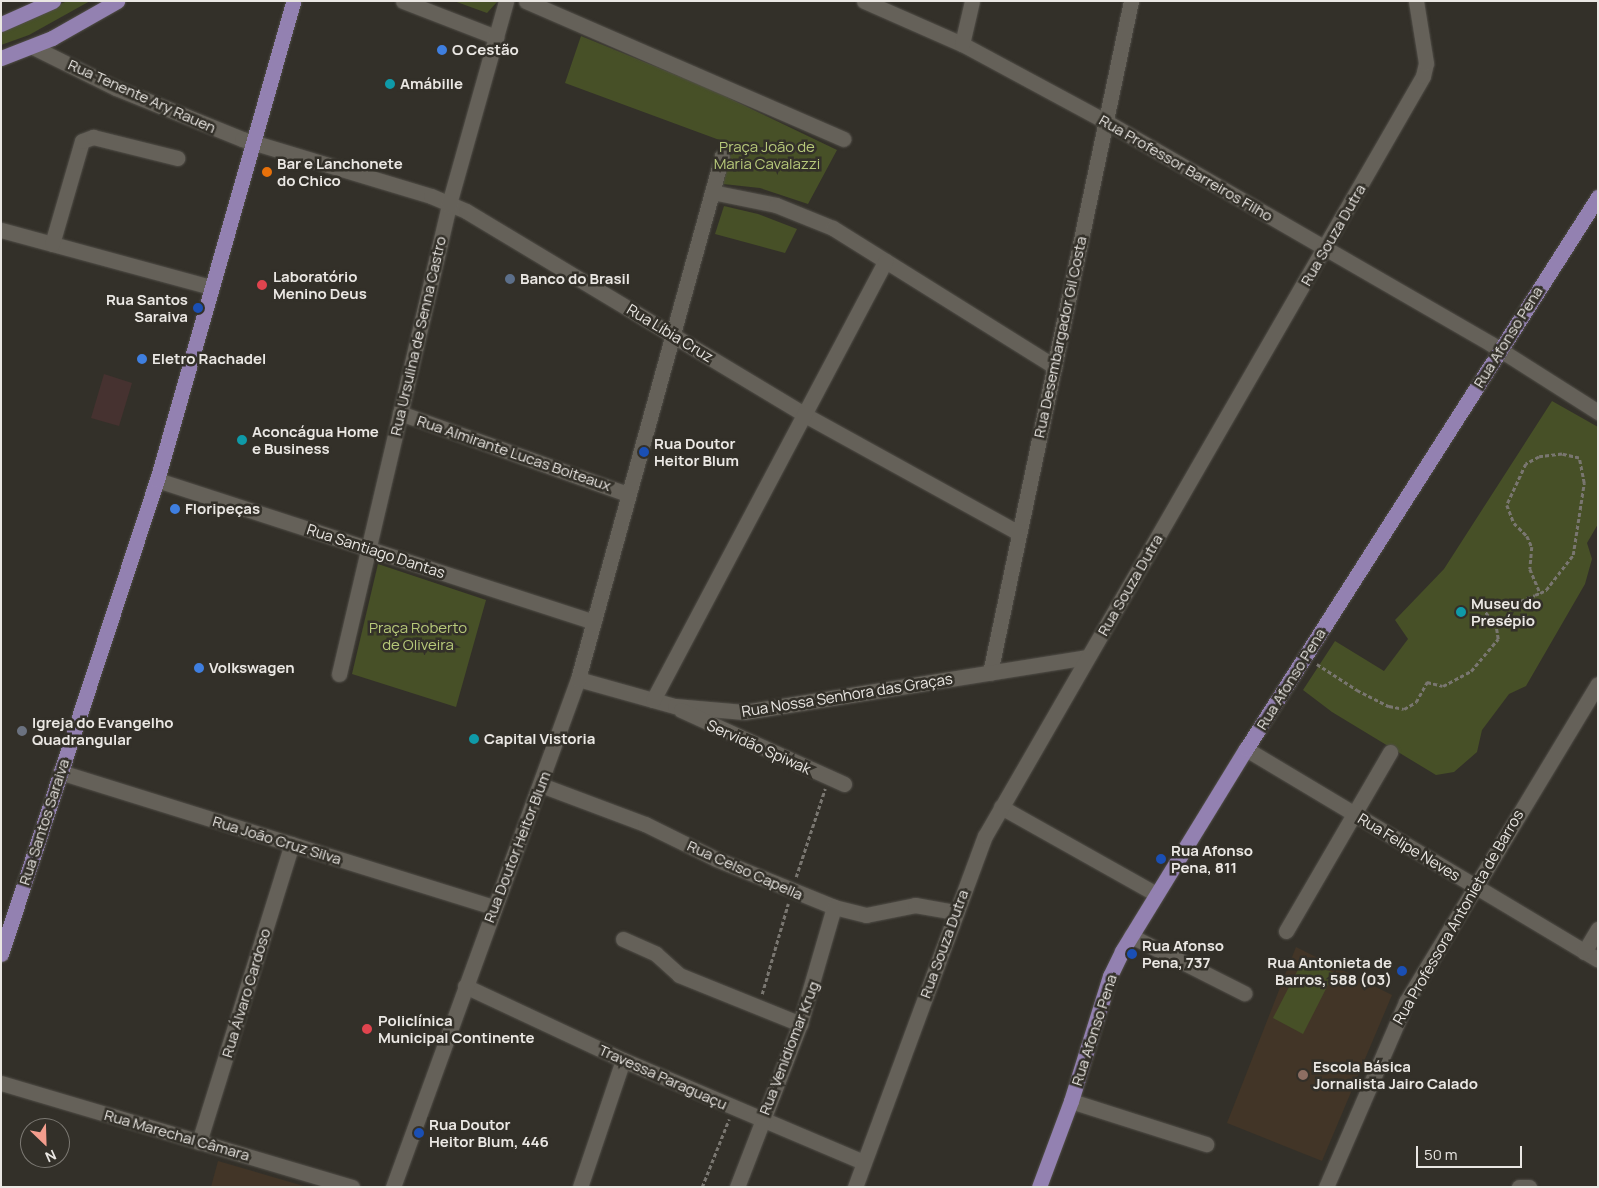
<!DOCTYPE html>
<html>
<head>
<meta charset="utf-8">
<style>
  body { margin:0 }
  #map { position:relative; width:1599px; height:1188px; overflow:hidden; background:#333029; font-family:Manrope,sans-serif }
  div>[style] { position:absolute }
  .industrial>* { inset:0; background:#463230 }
  .education>* { inset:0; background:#423527 }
  .green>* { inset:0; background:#475027 }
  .path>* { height:2.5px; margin-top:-1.25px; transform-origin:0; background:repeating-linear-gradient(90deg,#797670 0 4px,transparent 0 6.5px) }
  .roads { filter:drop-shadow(0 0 1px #514e48) drop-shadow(0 0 1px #514e48) }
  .minor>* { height:15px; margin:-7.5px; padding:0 7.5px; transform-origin:7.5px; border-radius:7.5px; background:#656159 }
  .major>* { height:15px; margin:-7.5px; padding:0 7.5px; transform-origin:7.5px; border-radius:7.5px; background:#9381b1 }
  .dots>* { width:14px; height:14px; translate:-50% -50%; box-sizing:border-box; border:2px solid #333029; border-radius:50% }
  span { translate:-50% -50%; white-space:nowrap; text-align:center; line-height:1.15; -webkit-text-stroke:5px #333029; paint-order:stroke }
  .poi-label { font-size:15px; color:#eae7e3; font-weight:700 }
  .left { translate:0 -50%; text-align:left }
  .right { translate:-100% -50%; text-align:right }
  .street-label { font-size:15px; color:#eae7e3 }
  .park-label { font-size:15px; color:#b7c97a }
  .frame { position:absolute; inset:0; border:2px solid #eae7e3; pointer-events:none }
  .north { position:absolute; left:20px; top:1118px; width:50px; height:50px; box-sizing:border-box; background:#333029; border:1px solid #7c7973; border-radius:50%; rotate:156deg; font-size:14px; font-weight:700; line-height:20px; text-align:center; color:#eae7e3 }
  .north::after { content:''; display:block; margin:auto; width:18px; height:22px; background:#f49d8d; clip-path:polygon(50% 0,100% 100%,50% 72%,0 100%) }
  .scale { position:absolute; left:1416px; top:1146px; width:106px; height:22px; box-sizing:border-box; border:2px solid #eae7e3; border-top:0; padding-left:6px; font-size:15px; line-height:18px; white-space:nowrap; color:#eae7e3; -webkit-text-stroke:4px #333029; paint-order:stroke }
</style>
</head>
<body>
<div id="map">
  <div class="industrial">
    <i style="clip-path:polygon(104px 374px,132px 383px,119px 426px,91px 418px)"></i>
  </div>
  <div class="education">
    <i style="clip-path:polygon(1296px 947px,1392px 995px,1322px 1161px,1227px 1123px)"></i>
    <i style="clip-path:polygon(218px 1161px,307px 1187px,211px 1187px)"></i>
  </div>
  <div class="green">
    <i style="clip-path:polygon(67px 1px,90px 1px,29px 35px,1px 45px,1px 32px)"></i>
    <i style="clip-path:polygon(454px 1px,498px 1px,487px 13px)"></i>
    <i style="clip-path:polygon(581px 36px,708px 88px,837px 150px,808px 204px,760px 188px,723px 184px,733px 145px,565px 83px)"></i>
    <i style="clip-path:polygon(724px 206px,758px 214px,797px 229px,785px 253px,715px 234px)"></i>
    <i style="clip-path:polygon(1552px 401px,1598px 427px,1598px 524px,1587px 543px,1592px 559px,1585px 584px,1526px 686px,1509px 694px,1482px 730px,1477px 752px,1454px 772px,1436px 775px,1332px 712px,1303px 690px,1335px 641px,1384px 671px,1408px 639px,1395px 620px,1444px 569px)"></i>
    <i style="clip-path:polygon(378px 564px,486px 600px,456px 707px,352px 674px)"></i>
    <i style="clip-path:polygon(1304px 958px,1334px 973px,1303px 1034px,1273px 1018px)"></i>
  </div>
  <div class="path">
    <i style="left:1317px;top:664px;width:48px;rotate:33deg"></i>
    <i style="left:1357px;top:690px;width:36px;rotate:27deg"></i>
    <i style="left:1389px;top:706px;width:15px;rotate:11deg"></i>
    <i style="left:1404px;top:709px;width:14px;rotate:-30deg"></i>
    <i style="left:1416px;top:702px;width:23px;rotate:-61deg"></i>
    <i style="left:1427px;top:682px;width:16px;rotate:14deg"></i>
    <i style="left:1443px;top:686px;width:32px;rotate:-28deg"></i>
    <i style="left:1471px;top:671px;width:42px;rotate:-49.8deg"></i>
    <i style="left:1498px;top:639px;width:13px;rotate:-99deg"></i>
    <i style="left:1496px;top:626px;width:23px;rotate:-128deg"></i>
    <i style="left:1482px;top:608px;width:6px;rotate:-90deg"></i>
    <i style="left:1482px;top:602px;width:27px;rotate:4deg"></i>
    <i style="left:1509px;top:604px;width:12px;rotate:-14deg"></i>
    <i style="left:1521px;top:601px;width:15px;rotate:-23deg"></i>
    <i style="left:1535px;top:595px;width:5px;rotate:-22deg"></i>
    <i style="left:1540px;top:593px;width:7px;rotate:-27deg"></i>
    <i style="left:1546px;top:590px;width:44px;rotate:-52.4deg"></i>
    <i style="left:1573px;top:555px;width:73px;rotate:-81.3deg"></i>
    <i style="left:1584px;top:483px;width:25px;rotate:-101deg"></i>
    <i style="left:1579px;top:458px;width:17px;rotate:-167deg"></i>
    <i style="left:1562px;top:454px;width:23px;rotate:173deg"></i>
    <i style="left:1539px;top:457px;width:15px;rotate:152deg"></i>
    <i style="left:1526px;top:464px;width:45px;rotate:114.9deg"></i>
    <i style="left:1507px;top:505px;width:19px;rotate:69deg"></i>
    <i style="left:1514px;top:523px;width:18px;rotate:45deg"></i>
    <i style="left:1527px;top:536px;width:12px;rotate:66deg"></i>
    <i style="left:1532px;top:547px;width:22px;rotate:95deg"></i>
    <i style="left:1530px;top:569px;width:26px;rotate:67deg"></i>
    <i style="left:796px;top:877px;width:93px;rotate:-71.8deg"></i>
    <i style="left:762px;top:994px;width:94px;rotate:-73.9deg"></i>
    <i style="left:702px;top:1187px;width:73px;rotate:-68.3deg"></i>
  </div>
  <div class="roads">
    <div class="minor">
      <i style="left:403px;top:1px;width:100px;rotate:21.2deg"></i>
      <i style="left:526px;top:1px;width:346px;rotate:23.5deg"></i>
      <i style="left:864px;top:1px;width:107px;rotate:23.7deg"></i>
      <i style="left:962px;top:44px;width:162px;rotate:28.3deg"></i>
      <i style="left:1105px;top:121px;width:446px;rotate:30deg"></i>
      <i style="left:1491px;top:344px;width:127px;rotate:32.4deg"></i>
      <i style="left:962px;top:44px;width:44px;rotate:-76.9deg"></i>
      <i style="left:33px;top:47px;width:93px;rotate:26.3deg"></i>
      <i style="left:116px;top:88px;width:136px;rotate:22deg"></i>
      <i style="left:242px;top:139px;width:197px;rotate:16.8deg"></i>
      <i style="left:431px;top:196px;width:38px;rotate:23deg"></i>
      <i style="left:466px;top:211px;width:396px;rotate:31deg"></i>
      <i style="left:805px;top:415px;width:244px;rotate:28.9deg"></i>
      <i style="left:712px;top:192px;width:65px;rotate:11.5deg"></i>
      <i style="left:776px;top:205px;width:61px;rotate:22deg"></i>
      <i style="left:833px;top:228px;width:261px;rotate:32deg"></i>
      <i style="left:1px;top:230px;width:218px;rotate:15.2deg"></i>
      <i style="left:52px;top:244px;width:107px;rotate:-73.8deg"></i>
      <i style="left:82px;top:141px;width:12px;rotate:-20deg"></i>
      <i style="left:93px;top:137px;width:87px;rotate:14deg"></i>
      <i style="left:400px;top:413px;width:242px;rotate:19.6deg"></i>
      <i style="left:157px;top:480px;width:459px;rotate:18deg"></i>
      <i style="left:990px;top:673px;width:687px;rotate:-78.15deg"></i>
      <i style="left:339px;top:674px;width:483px;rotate:-76.8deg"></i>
      <i style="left:449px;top:204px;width:211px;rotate:-74.3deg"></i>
      <i style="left:578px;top:679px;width:101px;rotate:15.6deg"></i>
      <i style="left:675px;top:706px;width:69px;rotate:5deg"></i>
      <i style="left:744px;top:712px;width:348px;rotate:-9.1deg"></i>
      <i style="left:653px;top:700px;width:497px;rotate:-62.1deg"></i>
      <i style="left:681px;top:710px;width:179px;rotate:24.4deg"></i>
      <i style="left:1246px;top:749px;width:410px;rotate:30.9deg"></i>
      <i style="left:60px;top:772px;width:455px;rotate:17.3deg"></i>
      <i style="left:541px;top:785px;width:111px;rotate:20.6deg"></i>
      <i style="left:645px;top:824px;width:79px;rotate:26.2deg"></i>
      <i style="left:716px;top:859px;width:127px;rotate:22.1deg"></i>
      <i style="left:834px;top:907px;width:33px;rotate:14deg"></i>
      <i style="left:866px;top:915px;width:50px;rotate:-11.5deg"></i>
      <i style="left:915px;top:905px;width:41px;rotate:9.9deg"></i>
      <i style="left:1001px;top:807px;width:178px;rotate:29.3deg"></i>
      <i style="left:1286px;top:931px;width:207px;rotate:-59.8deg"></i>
      <i style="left:1131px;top:936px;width:127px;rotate:26.8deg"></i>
      <i style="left:623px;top:939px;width:36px;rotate:24deg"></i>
      <i style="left:656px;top:954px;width:31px;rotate:42deg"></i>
      <i style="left:679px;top:975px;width:131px;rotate:22deg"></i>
      <i style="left:1584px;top:952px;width:27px;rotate:-59deg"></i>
      <i style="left:465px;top:986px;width:174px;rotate:25.1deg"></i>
      <i style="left:623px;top:1060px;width:261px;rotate:23deg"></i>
      <i style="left:1px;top:1083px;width:366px;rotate:16.5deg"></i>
      <i style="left:1071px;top:1101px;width:142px;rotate:17.7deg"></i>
      <i style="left:199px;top:1142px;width:312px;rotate:-72.7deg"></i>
      <i style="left:393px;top:1187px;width:541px;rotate:-69.99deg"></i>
      <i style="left:578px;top:679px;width:542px;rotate:-74.61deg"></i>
      <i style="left:580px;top:1187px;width:134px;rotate:-71.3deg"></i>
      <i style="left:737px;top:1187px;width:175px;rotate:-68.9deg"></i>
      <i style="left:800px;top:1024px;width:122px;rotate:-73.8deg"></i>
      <i style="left:855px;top:1187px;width:374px;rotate:-69.7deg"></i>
      <i style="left:985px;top:836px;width:877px;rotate:-60.04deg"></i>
      <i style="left:1423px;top:76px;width:13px;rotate:-77deg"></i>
      <i style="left:1426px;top:63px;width:63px;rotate:-99.2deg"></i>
      <i style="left:1326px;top:1187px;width:202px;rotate:-66.6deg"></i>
      <i style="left:1406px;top:1002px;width:371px;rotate:-58.9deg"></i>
      <i style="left:1519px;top:1187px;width:10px"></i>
    </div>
    <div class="major">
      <i style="left:1px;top:24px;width:57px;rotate:-23.9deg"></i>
      <i style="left:1px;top:58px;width:55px;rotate:-21.4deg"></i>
      <i style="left:52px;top:38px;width:75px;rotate:-29.6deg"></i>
      <i style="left:1px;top:954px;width:499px;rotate:-71.8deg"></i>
      <i style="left:157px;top:480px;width:498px;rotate:-74.1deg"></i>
      <i style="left:1039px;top:1187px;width:92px;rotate:-69.6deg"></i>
      <i style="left:1071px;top:1101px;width:131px;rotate:-72.7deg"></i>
      <i style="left:1110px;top:976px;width:28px;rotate:-64deg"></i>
      <i style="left:1122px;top:951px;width:237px;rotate:-58.5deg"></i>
      <i style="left:1246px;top:749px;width:655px;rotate:-57.48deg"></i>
    </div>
  </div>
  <div class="dots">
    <i style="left:442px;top:50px;background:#3f7fe0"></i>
    <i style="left:390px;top:84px;background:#0f9aa8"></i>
    <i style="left:267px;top:172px;background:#e8710a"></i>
    <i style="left:510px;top:279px;background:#5c6f8a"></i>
    <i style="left:262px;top:285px;background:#e0444e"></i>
    <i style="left:198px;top:308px;background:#1a4fb4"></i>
    <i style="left:142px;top:359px;background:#3f7fe0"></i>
    <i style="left:242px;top:440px;background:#0f9aa8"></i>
    <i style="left:644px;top:452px;background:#1a4fb4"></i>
    <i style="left:175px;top:509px;background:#3f7fe0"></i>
    <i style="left:1461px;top:612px;background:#0f9aa8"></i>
    <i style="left:199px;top:668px;background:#3f7fe0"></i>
    <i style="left:22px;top:731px;background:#6b7280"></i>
    <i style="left:474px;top:739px;background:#0f9aa8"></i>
    <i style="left:1161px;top:859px;background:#1a4fb4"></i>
    <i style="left:1132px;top:954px;background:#1a4fb4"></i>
    <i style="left:1402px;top:971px;background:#1a4fb4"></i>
    <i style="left:367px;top:1029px;background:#e0444e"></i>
    <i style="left:1303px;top:1075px;background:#8d6e63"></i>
    <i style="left:419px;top:1133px;background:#1a4fb4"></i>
  </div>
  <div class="poi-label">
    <span class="left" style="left:452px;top:50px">O Cestão</span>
    <span class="left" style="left:400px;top:84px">Amábille</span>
    <span class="left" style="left:277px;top:172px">Bar e Lanchonete<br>do Chico</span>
    <span class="left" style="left:273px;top:285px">Laboratório<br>Menino Deus</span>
    <span class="left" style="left:520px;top:279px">Banco do Brasil</span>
    <span class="right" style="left:188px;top:308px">Rua Santos<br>Saraiva</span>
    <span class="left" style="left:152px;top:359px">Eletro Rachadel</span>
    <span class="left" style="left:252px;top:440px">Aconcágua Home<br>e Business</span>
    <span class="left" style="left:654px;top:452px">Rua Doutor<br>Heitor Blum</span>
    <span class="left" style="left:185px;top:509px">Floripeças</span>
    <span class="left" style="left:1471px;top:612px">Museu do<br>Presépio</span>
    <span class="left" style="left:209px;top:668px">Volkswagen</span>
    <span class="left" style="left:32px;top:731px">Igreja do Evangelho<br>Quadrangular</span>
    <span class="left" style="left:484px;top:739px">Capital Vistoria</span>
    <span class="left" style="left:1171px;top:859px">Rua Afonso<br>Pena, 811</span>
    <span class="left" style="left:1142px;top:954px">Rua Afonso<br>Pena, 737</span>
    <span class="right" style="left:1392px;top:971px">Rua Antonieta de<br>Barros, 588 (03)</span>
    <span class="left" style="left:378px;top:1029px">Policlínica<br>Municipal Continente</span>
    <span class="left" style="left:1313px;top:1075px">Escola Básica<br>Jornalista Jairo Calado</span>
    <span class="left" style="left:429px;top:1133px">Rua Doutor<br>Heitor Blum, 446</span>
  </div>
  <div class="street-label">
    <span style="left:142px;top:96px;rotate:24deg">Rua Tenente Ary Rauen</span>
    <span style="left:1186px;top:168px;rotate:30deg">Rua Professor Barreiros Filho</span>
    <span style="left:1333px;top:235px;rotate:-60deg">Rua Souza Dutra</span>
    <span style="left:670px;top:333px;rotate:31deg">Rua Líbia Cruz</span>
    <span style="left:418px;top:336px;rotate:-77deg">Rua Ursulina de Senna Castro</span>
    <span style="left:1060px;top:337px;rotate:-78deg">Rua Desembargador Gil Costa</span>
    <span style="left:1508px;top:337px;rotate:-58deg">Rua Afonso Pena</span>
    <span style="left:514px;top:453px;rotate:19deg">Rua Almirante Lucas Boiteaux</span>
    <span style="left:376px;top:551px;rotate:18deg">Rua Santiago Dantas</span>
    <span style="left:1130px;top:585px;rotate:-60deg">Rua Souza Dutra</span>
    <span style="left:1291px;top:679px;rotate:-58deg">Rua Afonso Pena</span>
    <span style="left:847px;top:695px;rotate:-9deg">Rua Nossa Senhora das Graças</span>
    <span style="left:759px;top:747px;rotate:24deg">Servidão Spiwak</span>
    <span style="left:44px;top:822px;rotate:-72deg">Rua Santos Saraiva</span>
    <span style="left:277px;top:840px;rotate:17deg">Rua João Cruz Silva</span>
    <span style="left:517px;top:847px;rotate:-69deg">Rua Doutor Heitor Blum</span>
    <span style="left:1409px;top:847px;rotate:31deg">Rua Felipe Neves</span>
    <span style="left:745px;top:870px;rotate:24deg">Rua Celso Capella</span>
    <span style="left:1458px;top:917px;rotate:-60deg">Rua Professora Antonieta de Barros</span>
    <span style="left:944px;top:944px;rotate:-70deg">Rua Souza Dutra</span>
    <span style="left:246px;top:993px;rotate:-73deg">Rua Álvaro Cardoso</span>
    <span style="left:1094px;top:1030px;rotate:-72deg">Rua Afonso Pena</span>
    <span style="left:789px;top:1048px;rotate:-69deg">Rua Venidiomar Krug</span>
    <span style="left:663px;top:1077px;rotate:24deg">Travessa Paraguaçu</span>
    <span style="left:177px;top:1135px;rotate:16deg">Rua Marechal Câmara</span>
  </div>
  <div class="park-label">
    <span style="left:767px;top:155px">Praça João de<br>Maria Cavalazzi</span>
    <span style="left:418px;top:636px">Praça Roberto<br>de Oliveira</span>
  </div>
  <div class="frame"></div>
  <div class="north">N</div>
  <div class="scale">50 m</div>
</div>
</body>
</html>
